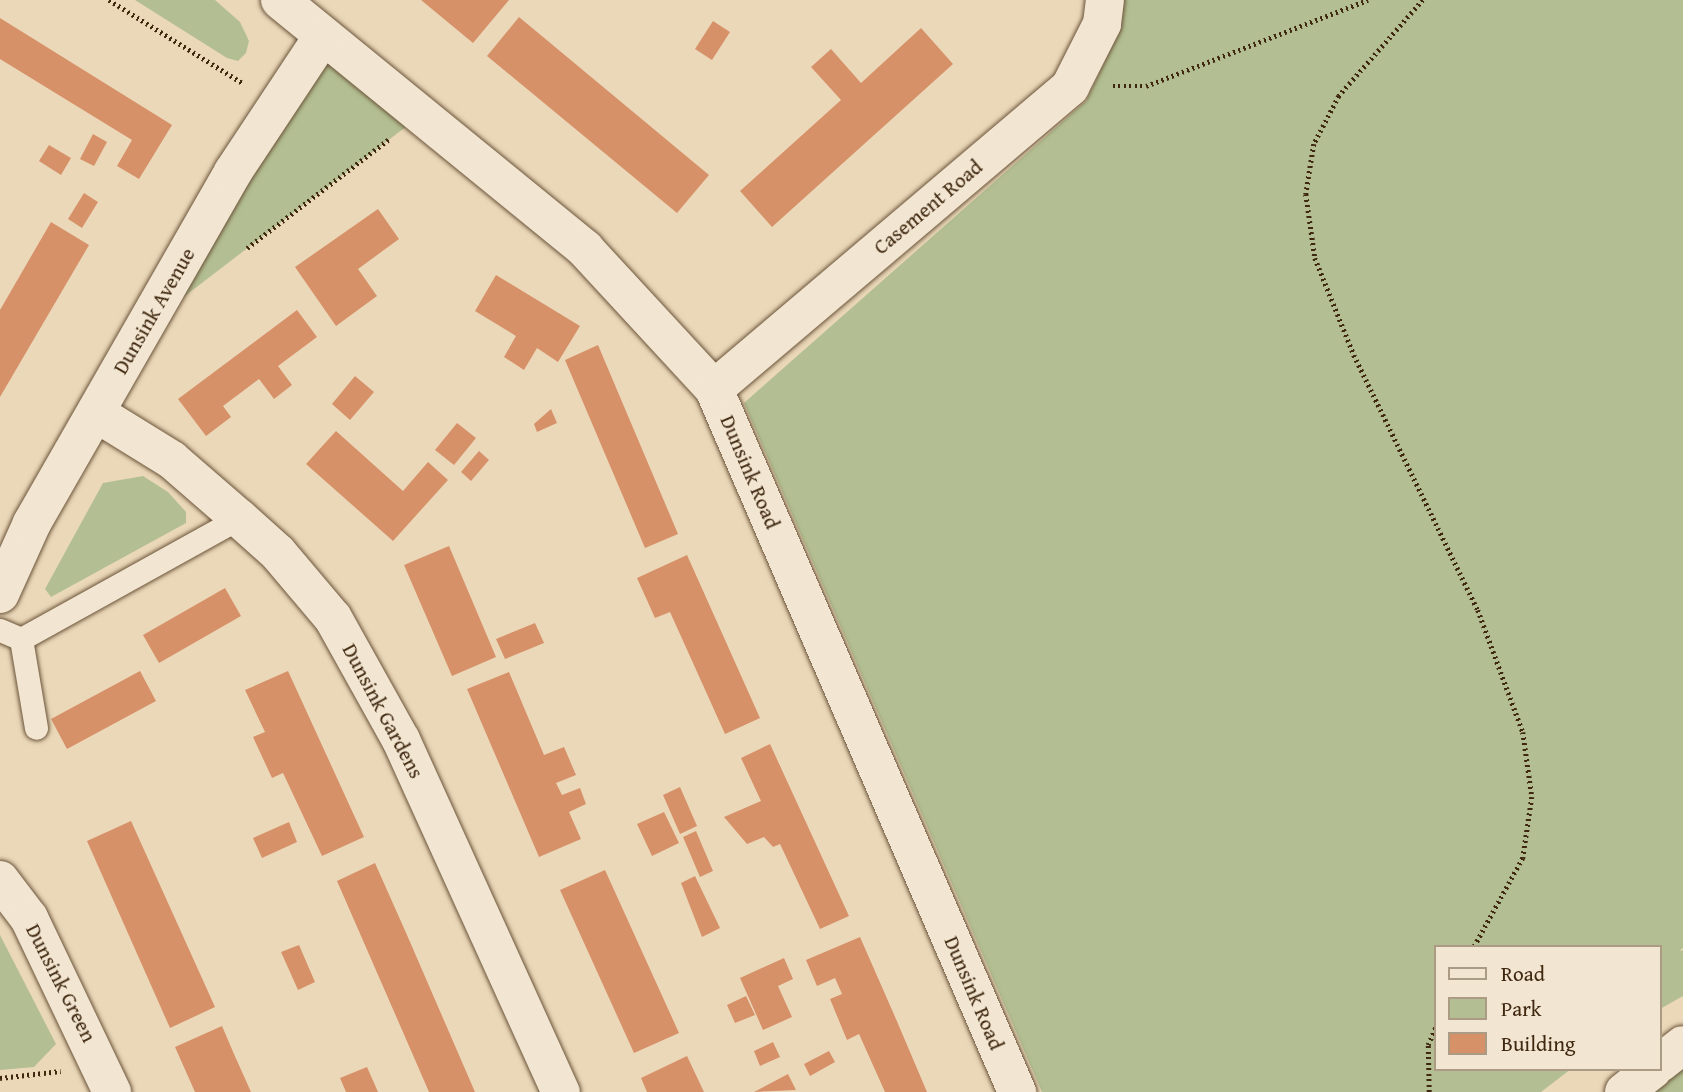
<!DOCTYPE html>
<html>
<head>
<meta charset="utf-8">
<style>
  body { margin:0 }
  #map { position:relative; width:1683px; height:1092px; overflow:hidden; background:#ebd8b9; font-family:"Gentium Book Plus",serif }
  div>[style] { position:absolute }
  .green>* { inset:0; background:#b3bf92 }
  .building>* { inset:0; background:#d79169 }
  .path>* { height:4.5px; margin-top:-2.25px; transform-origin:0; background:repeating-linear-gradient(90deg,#402810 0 2px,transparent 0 5.5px) }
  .roads { filter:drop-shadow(0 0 2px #6b543a) drop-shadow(0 0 2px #6b543a) }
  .lane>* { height:23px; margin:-11.5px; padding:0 11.5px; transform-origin:11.5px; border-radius:11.5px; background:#f2e6d2 }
  .street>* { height:38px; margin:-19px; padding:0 19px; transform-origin:19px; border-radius:19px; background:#f2e6d2 }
  .secondary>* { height:38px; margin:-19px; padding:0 19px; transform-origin:19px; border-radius:19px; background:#f2e6d2 }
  span { translate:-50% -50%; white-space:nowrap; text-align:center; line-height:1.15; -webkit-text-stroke:5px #f2e6d2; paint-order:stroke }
  .street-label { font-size:21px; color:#402810 }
  .legend { position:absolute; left:1434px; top:945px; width:228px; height:126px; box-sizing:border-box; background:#f2e6d2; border:2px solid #ab9a84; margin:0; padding:9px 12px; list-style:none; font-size:21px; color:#402810 }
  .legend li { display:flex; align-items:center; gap:14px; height:35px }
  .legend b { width:35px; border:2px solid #ab9a84 }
</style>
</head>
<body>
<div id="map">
  <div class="green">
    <i style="clip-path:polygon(135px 0,215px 0,240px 22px,249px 41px,246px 53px,238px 61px,227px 58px)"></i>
    <i style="clip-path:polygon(1121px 0,1683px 0,1683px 948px,1679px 951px,1683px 950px,1683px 996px,1660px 1009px,1660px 947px,1436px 947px,1436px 1069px,1571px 1069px,1541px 1092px,1042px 1092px,744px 403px,1086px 101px,1117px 36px)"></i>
    <i style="clip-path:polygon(323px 37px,420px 116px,147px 325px)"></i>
    <i style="clip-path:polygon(143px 476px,168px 492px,186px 512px,186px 523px,51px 597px,45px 589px,103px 483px)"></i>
    <i style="clip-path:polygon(0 935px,56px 1044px,34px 1067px,0 1070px)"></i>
    <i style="clip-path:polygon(1683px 1046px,1683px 1092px,1625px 1092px)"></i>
  </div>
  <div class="building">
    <i style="clip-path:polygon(421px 0,509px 0,473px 43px)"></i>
    <i style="clip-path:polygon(519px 17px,709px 175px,677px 213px,487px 56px)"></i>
    <i style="clip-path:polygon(0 18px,172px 125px,139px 179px,117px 166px,132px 140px,0 59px)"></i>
    <i style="clip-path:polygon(713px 21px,730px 32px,712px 60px,695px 49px)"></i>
    <i style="clip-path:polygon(921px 28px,953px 64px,772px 227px,740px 191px,841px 100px,811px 67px,831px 49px,861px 83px)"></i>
    <i style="clip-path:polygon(93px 134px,107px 142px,94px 166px,80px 159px)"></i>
    <i style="clip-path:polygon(49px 145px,71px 158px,61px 175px,39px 161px)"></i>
    <i style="clip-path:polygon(84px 193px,98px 202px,82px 228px,68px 219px)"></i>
    <i style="clip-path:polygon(378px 209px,399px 239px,358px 269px,377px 296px,336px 326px,295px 267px)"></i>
    <i style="clip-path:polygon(51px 222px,89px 245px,0 397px,0 310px)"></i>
    <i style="clip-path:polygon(496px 275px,580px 326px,558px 362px,537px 348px,524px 370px,504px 357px,516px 336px,475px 311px)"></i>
    <i style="clip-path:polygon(297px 310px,317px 337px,278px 366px,292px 385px,274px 399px,259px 379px,223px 406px,231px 417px,206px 436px,178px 399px)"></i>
    <i style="clip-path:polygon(598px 345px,678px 534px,645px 548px,565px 360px)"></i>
    <i style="clip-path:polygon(355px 376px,374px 392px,350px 420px,332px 404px)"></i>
    <i style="clip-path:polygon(551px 409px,557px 423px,537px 432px,534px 424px)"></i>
    <i style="clip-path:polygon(457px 423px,476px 438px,454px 465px,435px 450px)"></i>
    <i style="clip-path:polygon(336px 431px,403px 491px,428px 462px,448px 480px,393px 541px,306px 464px)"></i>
    <i style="clip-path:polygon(479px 451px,489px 460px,471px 481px,461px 472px)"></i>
    <i style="clip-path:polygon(449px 546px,496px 657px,452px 676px,404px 565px)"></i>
    <i style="clip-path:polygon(687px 555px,760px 718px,725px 734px,670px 612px,655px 618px,637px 578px)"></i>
    <i style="clip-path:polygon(225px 588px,241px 616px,159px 663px,143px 635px)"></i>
    <i style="clip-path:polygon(535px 623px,544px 643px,505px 659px,496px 639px)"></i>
    <i style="clip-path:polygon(140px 671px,156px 701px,67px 749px,51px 719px)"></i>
    <i style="clip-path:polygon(288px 671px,364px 837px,322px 856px,283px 773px,272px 778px,253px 737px,265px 732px,245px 690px)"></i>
    <i style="clip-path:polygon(509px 672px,544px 755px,564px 747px,576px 775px,556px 783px,562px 795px,580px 788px,586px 804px,569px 812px,581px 839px,539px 857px,467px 689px)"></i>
    <i style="clip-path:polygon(770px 744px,849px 916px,820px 929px,780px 844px,773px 847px,764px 837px,747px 844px,724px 817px,761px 801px,741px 758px)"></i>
    <i style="clip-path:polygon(680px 787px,697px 826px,680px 834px,663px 795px)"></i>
    <i style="clip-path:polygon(664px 812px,679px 843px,652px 856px,637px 824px)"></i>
    <i style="clip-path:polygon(131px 821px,215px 1007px,170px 1028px,87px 841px)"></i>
    <i style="clip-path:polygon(289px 822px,297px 842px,262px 858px,253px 838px)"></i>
    <i style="clip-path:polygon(696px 831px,713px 871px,700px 877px,683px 837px)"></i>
    <i style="clip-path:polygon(375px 863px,407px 935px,475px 1092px,429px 1092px,399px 1023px,337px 881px)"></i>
    <i style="clip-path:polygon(605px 870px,679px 1033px,634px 1053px,560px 890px)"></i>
    <i style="clip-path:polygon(695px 876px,720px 928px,702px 937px,681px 883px)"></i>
    <i style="clip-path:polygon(860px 937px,896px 1019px,927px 1092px,885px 1092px,859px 1034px,847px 1040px,830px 999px,842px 994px,835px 978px,817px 986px,806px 960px)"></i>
    <i style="clip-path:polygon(299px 945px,315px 982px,298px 990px,281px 952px)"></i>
    <i style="clip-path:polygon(784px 958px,793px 979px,778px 986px,792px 1017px,763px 1030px,740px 978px)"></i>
    <i style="clip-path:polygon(746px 996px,755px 1015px,735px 1023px,727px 1005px)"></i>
    <i style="clip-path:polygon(222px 1026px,234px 1054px,251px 1092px,195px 1092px,175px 1047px)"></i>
    <i style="clip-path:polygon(773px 1042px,780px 1057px,760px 1066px,754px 1051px)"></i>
    <i style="clip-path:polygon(829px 1051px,835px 1062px,810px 1076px,804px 1064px)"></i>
    <i style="clip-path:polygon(687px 1056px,704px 1092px,647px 1092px,641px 1078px)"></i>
    <i style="clip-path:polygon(367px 1067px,378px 1092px,346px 1092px,340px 1078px)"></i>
    <i style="clip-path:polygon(788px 1074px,796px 1090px,754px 1092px)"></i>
  </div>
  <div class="path">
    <i style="left:109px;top:0;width:159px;rotate:31.9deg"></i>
    <i style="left:1423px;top:0;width:128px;rotate:131.2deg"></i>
    <i style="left:1339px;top:96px;width:54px;rotate:117.5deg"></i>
    <i style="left:1314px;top:144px;width:51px;rotate:99.1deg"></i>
    <i style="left:1306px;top:194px;width:65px;rotate:82deg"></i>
    <i style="left:1315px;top:258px;width:105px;rotate:68.1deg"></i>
    <i style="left:1354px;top:355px;width:284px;rotate:64.1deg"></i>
    <i style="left:1478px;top:610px;width:130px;rotate:69.8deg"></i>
    <i style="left:1523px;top:732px;width:66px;rotate:82.1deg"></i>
    <i style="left:1532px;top:797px;width:62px;rotate:98.4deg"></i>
    <i style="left:1523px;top:858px;width:102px;rotate:118.8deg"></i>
    <i style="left:1113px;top:86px;width:33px"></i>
    <i style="left:1146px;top:86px;width:238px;rotate:-21.2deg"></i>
    <i style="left:247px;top:248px;width:179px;rotate:-37.5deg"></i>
    <i style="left:0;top:1078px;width:61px;rotate:-6.5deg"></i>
    <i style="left:1429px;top:1092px;width:47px;rotate:-91.2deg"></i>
    <i style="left:1428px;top:1045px;width:21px;rotate:-67deg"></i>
  </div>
  <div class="roads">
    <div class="lane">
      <i style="left:0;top:630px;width:23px;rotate:23deg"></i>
      <i style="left:21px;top:639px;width:249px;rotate:-29deg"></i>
      <i style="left:21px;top:639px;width:90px;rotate:80.4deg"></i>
    </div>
    <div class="street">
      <i style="left:280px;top:0;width:394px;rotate:39.2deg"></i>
      <i style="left:585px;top:249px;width:190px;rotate:47.3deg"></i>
      <i style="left:714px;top:389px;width:766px;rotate:66.68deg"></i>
      <i style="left:714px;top:389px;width:467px;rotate:-40.3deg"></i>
      <i style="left:1070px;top:87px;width:71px;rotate:-63.1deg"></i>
      <i style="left:1102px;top:24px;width:24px;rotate:-83deg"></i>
      <i style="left:96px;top:413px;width:89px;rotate:31.7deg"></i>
      <i style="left:172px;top:460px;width:89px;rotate:40.9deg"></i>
      <i style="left:239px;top:518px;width:52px;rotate:41.9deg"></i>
      <i style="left:278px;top:553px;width:85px;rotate:49.8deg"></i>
      <i style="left:333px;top:618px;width:140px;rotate:60.9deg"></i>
      <i style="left:401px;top:740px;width:387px;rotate:65.6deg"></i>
      <i style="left:0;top:594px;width:78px;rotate:-65.7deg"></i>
      <i style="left:32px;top:523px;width:404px;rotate:-60.2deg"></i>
      <i style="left:233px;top:172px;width:163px;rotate:-56.5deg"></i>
      <i style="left:0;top:880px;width:48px;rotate:52.7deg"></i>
      <i style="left:29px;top:918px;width:193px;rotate:64.5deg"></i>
    </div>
    <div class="secondary">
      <i style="left:1660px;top:1063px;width:29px;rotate:-38deg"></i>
      <i style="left:1624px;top:1092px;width:37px;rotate:-38deg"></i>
    </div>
  </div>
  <div class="street-label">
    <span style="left:928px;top:207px;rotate:-40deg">Casement Road</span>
    <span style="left:154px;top:311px;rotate:-60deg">Dunsink Avenue</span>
    <span style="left:750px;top:472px;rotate:67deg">Dunsink Road</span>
    <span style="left:383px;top:711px;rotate:62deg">Dunsink Gardens</span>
    <span style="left:61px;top:983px;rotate:63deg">Dunsink Green</span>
    <span style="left:974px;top:993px;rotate:67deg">Dunsink Road</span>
  </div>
  <ul class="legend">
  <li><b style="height:9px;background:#f2e6d2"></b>Road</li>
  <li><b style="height:19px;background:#b3bf92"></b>Park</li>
  <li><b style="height:19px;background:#d79169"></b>Building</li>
  </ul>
</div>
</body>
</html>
